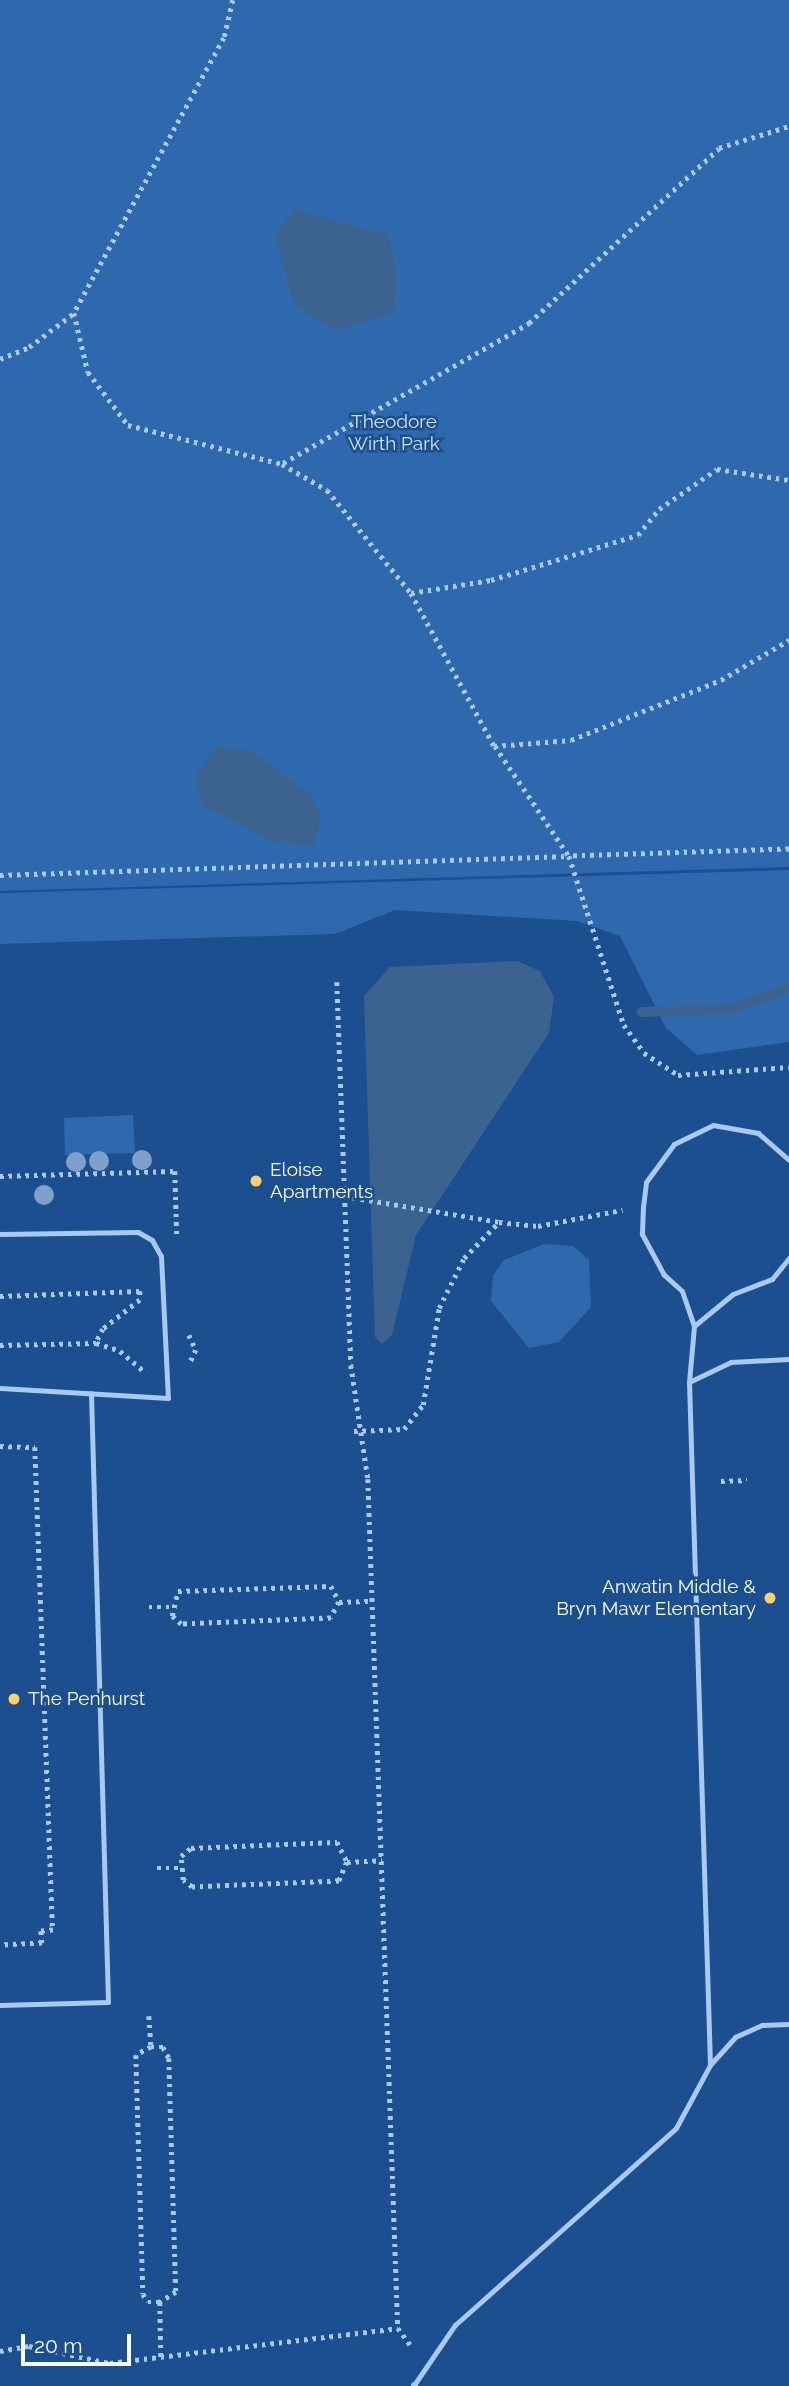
<!DOCTYPE html>
<html>
<head>
<meta charset="utf-8">
<style>
  body { margin:0 }
  #map { position:relative; width:789px; height:2386px; overflow:hidden; background:#1b4f8f; font-family:Raleway,sans-serif }
  div>[style] { position:absolute }
  .green>* { inset:0; background:#2e69ad }
  .water>* { inset:0; background:#3c6290 }
  .stream>* { height:10px; margin:-5px; padding:0 5px; transform-origin:5px; border-radius:5px; background:#3c6290 }
  .path>* { height:4.5px; margin-top:-2.25px; transform-origin:0; background:repeating-linear-gradient(90deg,#a9c9ee 0 3.5px,transparent 0 8.5px) }
  .service>* { height:5px; margin:-2.5px; padding:0 2.5px; transform-origin:2.5px; border-radius:2.5px; background:#a9c9ee }
  .minor>* { height:7px; margin:-3.5px; padding:0 3.5px; transform-origin:3.5px; border-radius:3.5px; background:#a9c9ee }
  .trees>* { width:20px; height:20px; margin:-10px; border-radius:50%; background:#7ea0ca }
  .dots>* { width:19px; height:19px; translate:-50% -50%; box-sizing:border-box; border:4px solid #1b4f8f; border-radius:50% }
  span { translate:-50% -50%; white-space:nowrap; text-align:center; line-height:1.15; -webkit-text-stroke:5px #1b4f8f; paint-order:stroke }
  .park-label { font-size:19px; color:#cfe3fa }
  .poi-label { font-size:19px; color:#fff }
  .left { translate:0 -50%; text-align:left }
  .right { translate:-100% -50%; text-align:right }
  .scale { position:absolute; left:21px; top:2334px; width:110px; height:32px; box-sizing:border-box; border:4px solid #fff; border-top:0; padding-left:9px; font-size:21px; line-height:24px; white-space:nowrap; color:#fff; -webkit-text-stroke:5px #1b4f8f; paint-order:stroke }
</style>
</head>
<body>
<div id="map">
  <div class="green">
    <i style="clip-path:polygon(0 0,789px 0,789px 867px,0 891px)"></i>
    <i style="clip-path:polygon(789px 870px,789px 1042px,697px 1055px,666px 1028px,620px 936px,577px 921px,395px 910px,335px 934px,0 944px,0 893px)"></i>
    <i style="clip-path:polygon(133px 1115px,135px 1153px,65px 1155px,64px 1118px)"></i>
    <i style="clip-path:polygon(544px 1244px,573px 1246px,589px 1260px,591px 1307px,559px 1342px,529px 1348px,491px 1301px,493px 1275px,504px 1260px)"></i>
  </div>
  <div class="water">
    <i style="clip-path:polygon(294px 209px,386px 234px,396px 266px,395px 312px,337px 330px,306px 314px,292px 299px,275px 237px)"></i>
    <i style="clip-path:polygon(216px 747px,250px 750px,309px 794px,321px 816px,313px 846px,273px 841px,203px 805px,195px 776px)"></i>
    <i style="clip-path:polygon(517px 961px,540px 971px,554px 997px,549px 1033px,416px 1235px,392px 1335px,382px 1344px,375px 1337px,364px 996px,390px 967px)"></i>
  </div>
  <div class="stream">
    <i style="left:642px;top:1012px;width:92px;rotate:-2.5deg"></i>
    <i style="left:734px;top:1008px;width:59px;rotate:-20deg"></i>
  </div>
  <div class="path">
    <i style="left:233px;top:0;width:39px;rotate:103deg"></i>
    <i style="left:224px;top:38px;width:313px;rotate:118.6deg"></i>
    <i style="left:74px;top:313px;width:61px;rotate:76.7deg"></i>
    <i style="left:88px;top:372px;width:66px;rotate:53deg"></i>
    <i style="left:128px;top:425px;width:159px;rotate:14.2deg"></i>
    <i style="left:282px;top:464px;width:52px;rotate:30deg"></i>
    <i style="left:327px;top:490px;width:133px;rotate:50.8deg"></i>
    <i style="left:411px;top:593px;width:174px;rotate:61.5deg"></i>
    <i style="left:494px;top:746px;width:77px;rotate:-4.5deg"></i>
    <i style="left:571px;top:740px;width:162px;rotate:-21.8deg"></i>
    <i style="left:721px;top:680px;width:79px;rotate:-30.5deg"></i>
    <i style="left:0;top:359px;width:31px;rotate:-22deg"></i>
    <i style="left:29px;top:347px;width:56px;rotate:-37.1deg"></i>
    <i style="left:283px;top:463px;width:283px;rotate:-29.6deg"></i>
    <i style="left:529px;top:323px;width:258px;rotate:-42.6deg"></i>
    <i style="left:719px;top:148px;width:73px;rotate:-17.4deg"></i>
    <i style="left:411px;top:593px;width:81px;rotate:-9.2deg"></i>
    <i style="left:491px;top:580px;width:154px;rotate:-17deg"></i>
    <i style="left:638px;top:535px;width:33px;rotate:-51deg"></i>
    <i style="left:659px;top:509px;width:70px;rotate:-34.6deg"></i>
    <i style="left:717px;top:469px;width:73px;rotate:8.7deg"></i>
    <i style="left:495px;top:746px;width:133px;rotate:56.1deg"></i>
    <i style="left:789px;top:849px;width:220px;rotate:178.2deg"></i>
    <i style="left:569px;top:856px;width:178px;rotate:72deg"></i>
    <i style="left:624px;top:1025px;width:34px;rotate:54deg"></i>
    <i style="left:644px;top:1053px;width:40px;rotate:32.9deg"></i>
    <i style="left:678px;top:1075px;width:111px;rotate:-4.1deg"></i>
    <i style="left:0;top:875px;width:569px;rotate:-1.91deg"></i>
    <i style="left:337px;top:982px;width:383px;rotate:87.9deg"></i>
    <i style="left:351px;top:1365px;width:115px;rotate:81.5deg"></i>
    <i style="left:368px;top:1479px;width:850px;rotate:87.98deg"></i>
    <i style="left:398px;top:2328px;width:22px;rotate:54deg"></i>
    <i style="left:0;top:1176px;width:175px;rotate:-1.6deg"></i>
    <i style="left:175px;top:1171px;width:67px;rotate:88.3deg"></i>
    <i style="left:344px;top:1196px;width:157px;rotate:9.5deg"></i>
    <i style="left:0;top:1296px;width:140px;rotate:-2deg"></i>
    <i style="left:140px;top:1291px;width:9px;rotate:90deg"></i>
    <i style="left:140px;top:1300px;width:47px;rotate:141.9deg"></i>
    <i style="left:103px;top:1329px;width:16px;rotate:117deg"></i>
    <i style="left:189px;top:1335px;width:17px;rotate:65deg"></i>
    <i style="left:196px;top:1350px;width:17px;rotate:115deg"></i>
    <i style="left:0;top:1345px;width:96px;rotate:-1.2deg"></i>
    <i style="left:96px;top:1343px;width:25px;rotate:18deg"></i>
    <i style="left:120px;top:1351px;width:34px;rotate:40deg"></i>
    <i style="left:354px;top:1431px;width:50px;rotate:-2.3deg"></i>
    <i style="left:404px;top:1429px;width:31px;rotate:-52deg"></i>
    <i style="left:423px;top:1405px;width:98px;rotate:-80.6deg"></i>
    <i style="left:439px;top:1308px;width:56px;rotate:-63.4deg"></i>
    <i style="left:464px;top:1258px;width:50px;rotate:-45.8deg"></i>
    <i style="left:499px;top:1222px;width:39px;rotate:6deg"></i>
    <i style="left:538px;top:1226px;width:86px;rotate:-10.8deg"></i>
    <i style="left:0;top:1446px;width:35px;rotate:2deg"></i>
    <i style="left:35px;top:1447px;width:483px;rotate:87.9deg"></i>
    <i style="left:53px;top:1930px;width:12px;rotate:175deg"></i>
    <i style="left:41px;top:1931px;width:12px;rotate:85deg"></i>
    <i style="left:42px;top:1943px;width:42px;rotate:177.3deg"></i>
    <i style="left:721px;top:1481px;width:26px;rotate:-2deg"></i>
    <i style="left:331px;top:1586px;width:18px;rotate:63deg"></i>
    <i style="left:339px;top:1602px;width:18px;rotate:117deg"></i>
    <i style="left:331px;top:1618px;width:150px;rotate:177.7deg"></i>
    <i style="left:181px;top:1624px;width:12px;rotate:-138deg"></i>
    <i style="left:172px;top:1616px;width:26px;rotate:-77deg"></i>
    <i style="left:178px;top:1591px;width:153px;rotate:-1.9deg"></i>
    <i style="left:339px;top:1602px;width:34px;rotate:-2deg"></i>
    <i style="left:149px;top:1607px;width:23px"></i>
    <i style="left:337px;top:1842px;width:22px;rotate:63deg"></i>
    <i style="left:347px;top:1862px;width:21px;rotate:113deg"></i>
    <i style="left:339px;top:1881px;width:147px;rotate:177.7deg"></i>
    <i style="left:192px;top:1887px;width:11px;rotate:-142deg"></i>
    <i style="left:183px;top:1880px;width:24px;rotate:-95deg"></i>
    <i style="left:181px;top:1856px;width:13px;rotate:-39deg"></i>
    <i style="left:191px;top:1848px;width:146px;rotate:-2.4deg"></i>
    <i style="left:347px;top:1862px;width:35px;rotate:-3deg"></i>
    <i style="left:157px;top:1868px;width:25px"></i>
    <i style="left:149px;top:2016px;width:31px;rotate:86deg"></i>
    <i style="left:151px;top:2047px;width:17px;rotate:152deg"></i>
    <i style="left:136px;top:2055px;width:239px;rotate:88.3deg"></i>
    <i style="left:143px;top:2294px;width:9px;rotate:58deg"></i>
    <i style="left:148px;top:2302px;width:12px"></i>
    <i style="left:160px;top:2302px;width:56px;rotate:89deg"></i>
    <i style="left:151px;top:2047px;width:12px"></i>
    <i style="left:163px;top:2047px;width:13px;rotate:61deg"></i>
    <i style="left:169px;top:2058px;width:234px;rotate:88.3deg"></i>
    <i style="left:176px;top:2292px;width:19px;rotate:148deg"></i>
    <i style="left:0;top:2351px;width:29px;rotate:-10deg"></i>
    <i style="left:29px;top:2346px;width:83px;rotate:11.9deg"></i>
    <i style="left:110px;top:2363px;width:290px;rotate:-6.9deg"></i>
  </div>
  <div class="service">
    <i style="left:0;top:1234px;width:138px;rotate:-0.8deg"></i>
    <i style="left:138px;top:1232px;width:16px;rotate:30deg"></i>
    <i style="left:152px;top:1240px;width:18px;rotate:61deg"></i>
    <i style="left:161px;top:1256px;width:142px;rotate:87.2deg"></i>
    <i style="left:168px;top:1398px;width:168px;rotate:-176.6deg"></i>
    <i style="left:694px;top:1326px;width:50px;rotate:-39.4deg"></i>
    <i style="left:733px;top:1294px;width:42px;rotate:-21deg"></i>
    <i style="left:772px;top:1279px;width:27px;rotate:-51deg"></i>
    <i style="left:689px;top:1382px;width:47px;rotate:-25.5deg"></i>
    <i style="left:731px;top:1362px;width:58px;rotate:-3deg"></i>
    <i style="left:0;top:2005px;width:108px;rotate:-1.6deg"></i>
    <i style="left:108px;top:2002px;width:609px;rotate:-91.6deg"></i>
    <i style="left:710px;top:2065px;width:38px;rotate:-48deg"></i>
    <i style="left:735px;top:2037px;width:30px;rotate:-24deg"></i>
    <i style="left:762px;top:2025px;width:27px;rotate:-2deg"></i>
    <i style="left:414px;top:2385px;width:73px;rotate:-55.7deg"></i>
    <i style="left:455px;top:2325px;width:296px;rotate:-41.7deg"></i>
    <i style="left:676px;top:2128px;width:72px;rotate:-61.6deg"></i>
    <i style="left:710px;top:2065px;width:683px;rotate:-91.76deg"></i>
    <i style="left:689px;top:1382px;width:56px;rotate:-84.9deg"></i>
    <i style="left:694px;top:1326px;width:37px;rotate:-109deg"></i>
    <i style="left:682px;top:1291px;width:24px;rotate:-138deg"></i>
    <i style="left:664px;top:1275px;width:47px;rotate:-118.2deg"></i>
    <i style="left:642px;top:1234px;width:27px;rotate:-88deg"></i>
    <i style="left:643px;top:1207px;width:25px;rotate:-83deg"></i>
    <i style="left:646px;top:1182px;width:47px;rotate:-53.6deg"></i>
    <i style="left:674px;top:1144px;width:43px;rotate:-26deg"></i>
    <i style="left:713px;top:1125px;width:46px;rotate:10.1deg"></i>
    <i style="left:758px;top:1133px;width:41px;rotate:41.1deg"></i>
  </div>
  <div class="minor">
    <i style="left:414px;top:2385px;width:1px;rotate:90deg"></i>
  </div>
  <div class="trees">
    <i style="left:142px;top:1160px"></i>
    <i style="left:99px;top:1161px"></i>
    <i style="left:76px;top:1162px"></i>
    <i style="left:44px;top:1195px"></i>
  </div>
  <div class="dots">
    <i style="left:256px;top:1181px;background:#ffd166"></i>
    <i style="left:770px;top:1598px;background:#ffd166"></i>
    <i style="left:14px;top:1699px;background:#ffd166"></i>
  </div>
  <div class="park-label">
    <span style="left:394px;top:433px">Theodore<br>Wirth Park</span>
  </div>
  <div class="poi-label">
    <span class="left" style="left:270px;top:1181px">Eloise<br>Apartments</span>
    <span class="right" style="left:756px;top:1598px">Anwatin Middle &amp;<br>Bryn Mawr Elementary</span>
    <span class="left" style="left:28px;top:1699px">The Penhurst</span>
  </div>
  <div class="scale">20 m</div>
</div>
</body>
</html>
